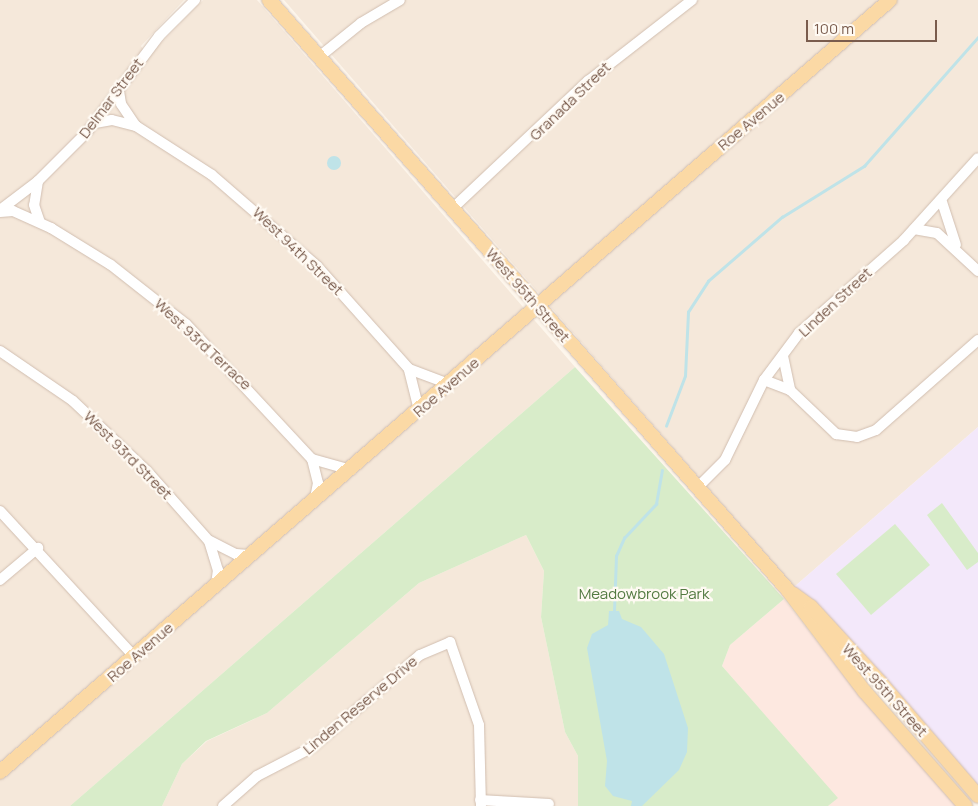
<!DOCTYPE html>
<html>
<head>
<meta charset="utf-8">
<style>
  body { margin:0 }
  #map { position:relative; width:978px; height:806px; overflow:hidden; background:#fdf6ec; font-family:Manrope,sans-serif }
  div>[style] { position:absolute }
  .residential>* { inset:0; background:#f5e8da }
  .commercial>* { inset:0; background:#fde8e0 }
  .education>* { inset:0; background:#f3e8fa }
  .green>* { inset:0; background:#d8ecc9 }
  .water>* { inset:0; background:#bfe3e8 }
  .round { border-radius:50% }
  .stream>* { height:2.5px; margin:-1.25px; padding:0 1.25px; transform-origin:1.25px; border-radius:1.25px; background:#bfe3e8 }
  .roads { filter:drop-shadow(0 0 1px #d1beb0) drop-shadow(0 0 1px #d1beb0) }
  .minor>* { height:10px; margin:-5px; padding:0 5px; transform-origin:5px; border-radius:5px; background:#fff }
  .major>* { height:14px; margin:-7px; padding:0 7px; transform-origin:7px; border-radius:7px; background:#fbd9a5 }
  span { translate:-50% -50%; white-space:nowrap; text-align:center; line-height:1.15; -webkit-text-stroke:4.5px #fffaf3; paint-order:stroke }
  .street-label { font-size:15px; color:#7a5c4d }
  .park-label { font-size:15px; color:#537a41 }
  .scale { position:absolute; left:806px; top:20px; width:131px; height:22px; box-sizing:border-box; border:2px solid #7a5c4d; border-top:0; padding-left:6px; font-size:15px; line-height:18px; white-space:nowrap; color:#7a5c4d; -webkit-text-stroke:4px #fffaf3; paint-order:stroke }
</style>
</head>
<body>
<div id="map">
  <div class="residential">
    <i style="clip-path:polygon(0 0,184px 0,141px 46px,143px 49px,106px 105px,113px 107px,151px 53px,203px 0,257px 0,575px 367px,70px 806px,0 806px)"></i>
    <i style="clip-path:polygon(284px 0,978px 0,978px 427px,794px 587px)"></i>
    <i style="clip-path:polygon(526px 535px,544px 571px,541px 617px,565px 732px,578px 756px,578px 806px,162px 806px,182px 764px,207px 741px,267px 713px,419px 583px)"></i>
  </div>
  <div class="commercial">
    <i style="clip-path:polygon(784px 599px,840px 671px,957px 806px,828px 806px,837px 798px,722px 666px,730px 645px)"></i>
  </div>
  <div class="education">
    <i style="clip-path:polygon(978px 427px,978px 791px,794px 587px)"></i>
  </div>
  <div class="green">
    <i style="clip-path:polygon(575px 367px,784px 599px,730px 645px,722px 666px,838px 798px,828px 806px,578px 806px,578px 756px,565px 732px,541px 617px,544px 571px,526px 535px,419px 583px,267px 713px,206px 741px,182px 764px,162px 806px,70px 806px)"></i>
    <i style="clip-path:polygon(942px 503px,978px 553px,978px 562px,967px 570px,927px 515px)"></i>
    <i style="clip-path:polygon(895px 524px,930px 565px,871px 615px,836px 574px)"></i>
  </div>
  <div class="water">
    <i class="round" style="left:327px;top:156px;width:14px;height:14px"></i>
    <i style="clip-path:polygon(609px 611px,619px 611px,622px 619px,641px 627px,664px 654px,688px 728px,687px 752px,679px 770px,642px 806px,631px 806px,632px 801px,613px 796px,605px 786px,607px 761px,587px 648px,592px 634px,608px 625px)"></i>
  </div>
  <div class="stream">
    <i style="left:666px;top:426px;width:53px;rotate:-69.2deg"></i>
    <i style="left:685px;top:376px;width:64px;rotate:-87.3deg"></i>
    <i style="left:688px;top:312px;width:37px;rotate:-57deg"></i>
    <i style="left:708px;top:281px;width:98px;rotate:-40.9deg"></i>
    <i style="left:782px;top:217px;width:97px;rotate:-31.9deg"></i>
    <i style="left:864px;top:166px;width:172px;rotate:-48.5deg"></i>
    <i style="left:614px;top:611px;width:55px;rotate:-87.9deg"></i>
    <i style="left:616px;top:556px;width:20px;rotate:-66deg"></i>
    <i style="left:624px;top:538px;width:47px;rotate:-46.7deg"></i>
    <i style="left:656px;top:504px;width:34px;rotate:-80deg"></i>
  </div>
  <div class="roads">
    <div class="minor">
      <i style="left:319px;top:57px;width:54px;rotate:-39deg"></i>
      <i style="left:361px;top:23px;width:45px;rotate:-30.5deg"></i>
      <i style="left:119px;top:91px;width:13px;rotate:81deg"></i>
      <i style="left:121px;top:104px;width:25px;rotate:56deg"></i>
      <i style="left:95px;top:123px;width:17px;rotate:-10deg"></i>
      <i style="left:112px;top:120px;width:25px;rotate:14deg"></i>
      <i style="left:136px;top:126px;width:90px;rotate:32.8deg"></i>
      <i style="left:212px;top:175px;width:139px;rotate:40.9deg"></i>
      <i style="left:317px;top:266px;width:138px;rotate:48.2deg"></i>
      <i style="left:409px;top:369px;width:43px;rotate:20.6deg"></i>
      <i style="left:38px;top:181px;width:24px;rotate:99deg"></i>
      <i style="left:34px;top:205px;width:18px;rotate:71deg"></i>
      <i style="left:942px;top:202px;width:45px;rotate:72deg"></i>
      <i style="left:452px;top:209px;width:187px;rotate:-43.3deg"></i>
      <i style="left:588px;top:81px;width:132px;rotate:-37.9deg"></i>
      <i style="left:0;top:210px;width:48px;rotate:-37.3deg"></i>
      <i style="left:38px;top:181px;width:69px;rotate:-45deg"></i>
      <i style="left:87px;top:132px;width:120px;rotate:-53.1deg"></i>
      <i style="left:159px;top:36px;width:51px;rotate:-45deg"></i>
      <i style="left:0;top:212px;width:13px;rotate:-4deg"></i>
      <i style="left:13px;top:211px;width:42px;rotate:24.1deg"></i>
      <i style="left:51px;top:228px;width:70px;rotate:31.7deg"></i>
      <i style="left:111px;top:265px;width:95px;rotate:38.2deg"></i>
      <i style="left:186px;top:324px;width:185px;rotate:47deg"></i>
      <i style="left:312px;top:459px;width:25px;rotate:76deg"></i>
      <i style="left:318px;top:483px;width:16px;rotate:101deg"></i>
      <i style="left:914px;top:229px;width:23px;rotate:10deg"></i>
      <i style="left:937px;top:233px;width:56px;rotate:42.8deg"></i>
      <i style="left:0;top:351px;width:88px;rotate:34.4deg"></i>
      <i style="left:73px;top:401px;width:102px;rotate:43.4deg"></i>
      <i style="left:147px;top:471px;width:94px;rotate:48.5deg"></i>
      <i style="left:209px;top:541px;width:30px;rotate:73deg"></i>
      <i style="left:218px;top:570px;width:15px;rotate:98deg"></i>
      <i style="left:783px;top:356px;width:35px;rotate:78deg"></i>
      <i style="left:409px;top:370px;width:41px;rotate:76deg"></i>
      <i style="left:764px;top:380px;width:28px;rotate:21deg"></i>
      <i style="left:790px;top:390px;width:64px;rotate:43.7deg"></i>
      <i style="left:836px;top:434px;width:21px;rotate:8deg"></i>
      <i style="left:857px;top:437px;width:20px;rotate:-20deg"></i>
      <i style="left:876px;top:430px;width:136px;rotate:-41.4deg"></i>
      <i style="left:312px;top:459px;width:41px;rotate:15.8deg"></i>
      <i style="left:697px;top:488px;width:40px;rotate:-45deg"></i>
      <i style="left:725px;top:460px;width:89px;rotate:-64deg"></i>
      <i style="left:764px;top:380px;width:59px;rotate:-53.3deg"></i>
      <i style="left:799px;top:333px;width:140px;rotate:-41.5deg"></i>
      <i style="left:904px;top:240px;width:110px;rotate:-47.9deg"></i>
      <i style="left:0;top:511px;width:197px;rotate:47.3deg"></i>
      <i style="left:210px;top:541px;width:29px;rotate:27deg"></i>
      <i style="left:236px;top:554px;width:16px;rotate:4deg"></i>
      <i style="left:0;top:580px;width:50px;rotate:-40.1deg"></i>
      <i style="left:480px;top:800px;width:69px;rotate:3.3deg"></i>
      <i style="left:223px;top:806px;width:45px;rotate:-41.4deg"></i>
      <i style="left:257px;top:776px;width:63px;rotate:-27.4deg"></i>
      <i style="left:313px;top:747px;width:141px;rotate:-40.7deg"></i>
      <i style="left:420px;top:655px;width:33px;rotate:-23deg"></i>
      <i style="left:450px;top:642px;width:88px;rotate:70.7deg"></i>
      <i style="left:479px;top:725px;width:81px;rotate:88.6deg"></i>
    </div>
    <div class="major">
      <i style="left:269px;top:0;width:784px;rotate:48.67deg"></i>
      <i style="left:787px;top:589px;width:129px;rotate:52.9deg"></i>
      <i style="left:865px;top:692px;width:152px;rotate:48.7deg"></i>
      <i style="left:793px;top:594px;width:22px;rotate:36deg"></i>
      <i style="left:811px;top:607px;width:102px;rotate:47.4deg"></i>
      <i style="left:880px;top:682px;width:150px;rotate:49.3deg"></i>
      <i style="left:0;top:772px;width:1178px;rotate:-40.94deg"></i>
    </div>
  </div>
  <div class="street-label">
    <span style="left:111px;top:98px;rotate:-53deg">Delmar Street</span>
    <span style="left:570px;top:101px;rotate:-44deg">Granada Street</span>
    <span style="left:751px;top:121px;rotate:-40deg">Roe Avenue</span>
    <span style="left:298px;top:251px;rotate:44deg">West 94th Street</span>
    <span style="left:528px;top:295px;rotate:49deg">West 95th Street</span>
    <span style="left:835px;top:302px;rotate:-43deg">Linden Street</span>
    <span style="left:203px;top:344px;rotate:43deg">West 93rd Terrace</span>
    <span style="left:446px;top:387px;rotate:-41deg">Roe Avenue</span>
    <span style="left:128px;top:455px;rotate:45deg">West 93rd Street</span>
    <span style="left:140px;top:652px;rotate:-41deg">Roe Avenue</span>
    <span style="left:885px;top:690px;rotate:48deg">West 95th Street</span>
    <span style="left:360px;top:705px;rotate:-40deg">Linden Reserve Drive</span>
  </div>
  <div class="park-label">
    <span style="left:644px;top:594px">Meadowbrook Park</span>
  </div>
  <div class="scale">100 m</div>
</div>
</body>
</html>
